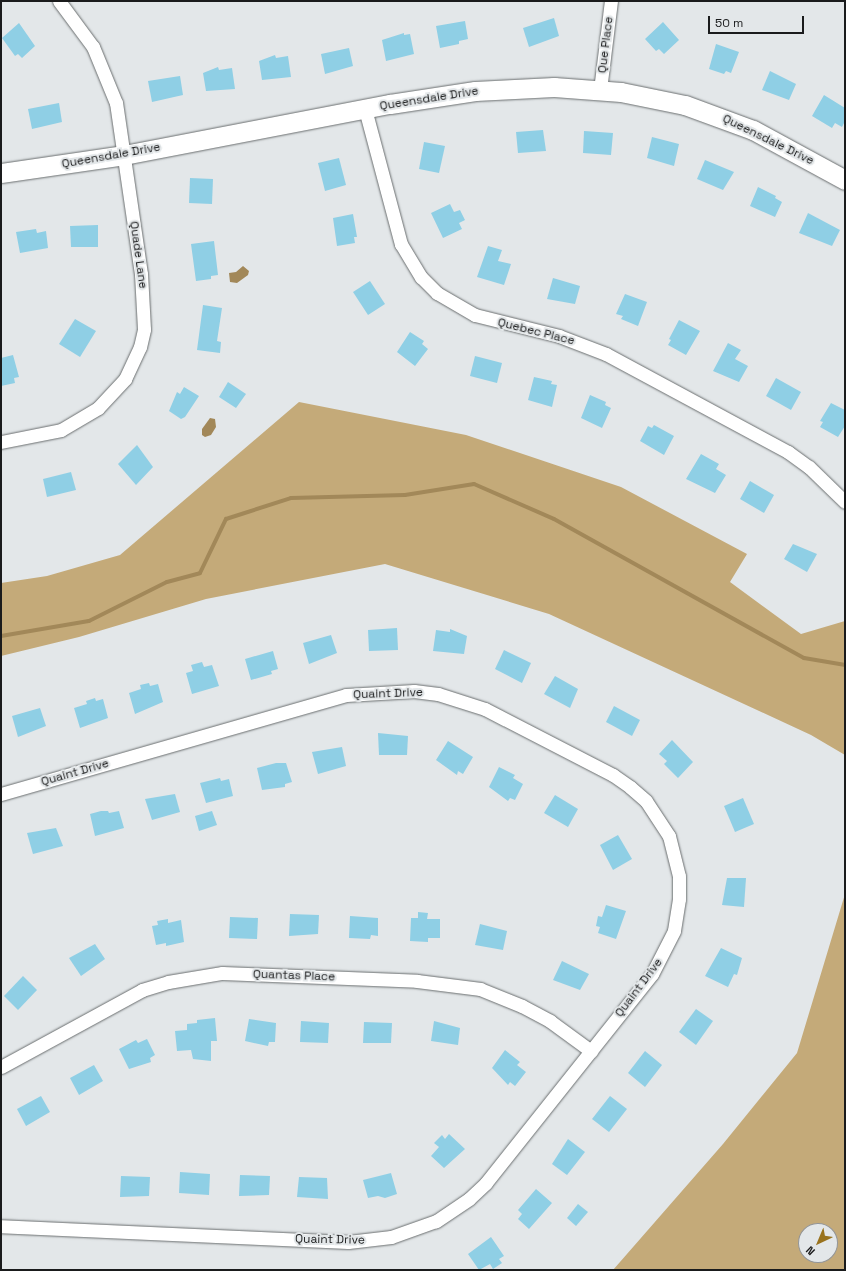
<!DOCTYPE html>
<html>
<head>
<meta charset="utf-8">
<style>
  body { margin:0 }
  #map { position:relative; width:846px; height:1271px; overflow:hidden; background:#e3e7e9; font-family:"Space Grotesk",sans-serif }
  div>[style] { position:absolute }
  .forest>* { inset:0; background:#c4aa79 }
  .water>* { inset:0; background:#a28859 }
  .stream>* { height:4px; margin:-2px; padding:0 2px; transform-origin:2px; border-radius:2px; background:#a28859 }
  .building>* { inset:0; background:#8fcfe5 }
  .roads { filter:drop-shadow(0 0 1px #6a6e6f) drop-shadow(0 0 1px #6a6e6f) }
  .street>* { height:13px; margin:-6.5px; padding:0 6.5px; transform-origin:6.5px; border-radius:6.5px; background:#fff }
  .secondary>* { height:19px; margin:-9.5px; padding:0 9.5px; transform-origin:9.5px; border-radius:9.5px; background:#fff }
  span { translate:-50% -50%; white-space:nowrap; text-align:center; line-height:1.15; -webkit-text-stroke:4px #e3e7e9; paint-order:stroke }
  .street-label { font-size:12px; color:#1a1b1c }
  .frame { position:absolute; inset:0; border:2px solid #1a1b1c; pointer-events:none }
  .north { position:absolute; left:798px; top:1223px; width:40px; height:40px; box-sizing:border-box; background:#e3e7e9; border:1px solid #939597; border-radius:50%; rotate:224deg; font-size:11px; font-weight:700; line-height:16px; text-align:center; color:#1a1b1c }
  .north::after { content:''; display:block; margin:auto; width:14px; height:18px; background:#99731e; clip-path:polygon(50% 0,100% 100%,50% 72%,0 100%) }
  .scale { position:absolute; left:708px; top:16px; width:96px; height:18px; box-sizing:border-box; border:2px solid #1a1b1c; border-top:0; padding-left:5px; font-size:12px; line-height:14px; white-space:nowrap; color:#1a1b1c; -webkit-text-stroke:3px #e3e7e9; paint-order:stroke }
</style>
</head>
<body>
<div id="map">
  <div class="forest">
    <i style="clip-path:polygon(299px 402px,466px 435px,621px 487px,747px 554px,730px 582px,801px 634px,845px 621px,845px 755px,811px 735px,549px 614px,385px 564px,206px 599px,79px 637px,1px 656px,1px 583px,47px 576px,120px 555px)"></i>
    <i style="clip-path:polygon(evenodd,845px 894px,845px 1270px,613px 1270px,723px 1144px,797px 1053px,845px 894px,806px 1231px,830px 1231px,830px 1255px,806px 1255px,806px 1231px)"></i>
  </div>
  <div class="water">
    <i style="clip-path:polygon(243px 266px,249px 271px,248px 275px,237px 283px,230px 282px,229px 273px,236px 272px)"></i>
    <i style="clip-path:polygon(210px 418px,215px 419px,216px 427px,211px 435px,205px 437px,202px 435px,202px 429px)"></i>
  </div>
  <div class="stream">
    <i style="left:1px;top:636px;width:89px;rotate:-9.7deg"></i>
    <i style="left:89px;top:621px;width:87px;rotate:-26.6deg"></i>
    <i style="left:167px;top:582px;width:34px;rotate:-15deg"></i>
    <i style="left:200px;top:573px;width:60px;rotate:-64.3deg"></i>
    <i style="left:226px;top:519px;width:68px;rotate:-17.9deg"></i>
    <i style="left:291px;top:498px;width:114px;rotate:-1.5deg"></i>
    <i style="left:405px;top:495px;width:70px;rotate:-9.1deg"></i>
    <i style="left:474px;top:484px;width:87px;rotate:23.6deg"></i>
    <i style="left:554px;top:519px;width:286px;rotate:29.1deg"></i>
    <i style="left:804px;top:658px;width:42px;rotate:9.7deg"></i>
  </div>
  <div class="building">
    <i style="clip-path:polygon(554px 18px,559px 36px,529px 47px,523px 28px)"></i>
    <i style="clip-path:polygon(465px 21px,468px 39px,459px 41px,459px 44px,440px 48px,436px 26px)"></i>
    <i style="clip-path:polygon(663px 22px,679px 40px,664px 54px,659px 49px,656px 51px,645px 39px)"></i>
    <i style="clip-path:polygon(19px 23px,35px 46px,22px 58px,18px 54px,15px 56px,2px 38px)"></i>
    <i style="clip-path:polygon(404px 33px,404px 35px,410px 34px,414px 54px,386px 61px,382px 40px)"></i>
    <i style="clip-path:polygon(716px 44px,739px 52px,731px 73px,726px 71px,724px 74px,709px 69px)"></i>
    <i style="clip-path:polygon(349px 48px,353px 66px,325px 74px,321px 54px)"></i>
    <i style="clip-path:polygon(275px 55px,276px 58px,288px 56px,291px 77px,262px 80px,259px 61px)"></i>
    <i style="clip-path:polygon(218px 67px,219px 70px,232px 68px,235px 89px,206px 91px,203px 73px)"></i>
    <i style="clip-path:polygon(770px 71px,796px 84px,789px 100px,762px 90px)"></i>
    <i style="clip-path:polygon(180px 76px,183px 95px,152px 102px,148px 81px)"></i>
    <i style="clip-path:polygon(824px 95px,845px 108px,845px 121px,842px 127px,835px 123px,832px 128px,812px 116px)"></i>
    <i style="clip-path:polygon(59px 103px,62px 122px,32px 129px,28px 109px)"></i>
    <i style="clip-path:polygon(543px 130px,546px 151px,518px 153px,516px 132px)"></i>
    <i style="clip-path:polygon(584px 131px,613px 133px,611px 155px,583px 153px)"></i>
    <i style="clip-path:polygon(652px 137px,679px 144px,674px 166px,647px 158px)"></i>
    <i style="clip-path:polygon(424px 142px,445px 146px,439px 173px,419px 169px)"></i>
    <i style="clip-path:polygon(339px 158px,346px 185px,325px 191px,318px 163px)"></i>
    <i style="clip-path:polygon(705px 160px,734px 172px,723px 190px,697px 179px)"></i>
    <i style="clip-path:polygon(190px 178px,213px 179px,212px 204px,189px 203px)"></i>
    <i style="clip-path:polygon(758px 187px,776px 196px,775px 198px,782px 202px,775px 217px,750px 206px)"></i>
    <i style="clip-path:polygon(450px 204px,454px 212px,460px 210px,465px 220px,459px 223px,462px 229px,443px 238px,431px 213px)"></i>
    <i style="clip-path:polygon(808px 213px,840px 230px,832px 246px,799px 233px)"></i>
    <i style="clip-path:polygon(353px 214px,357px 237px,354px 237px,355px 243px,337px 246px,333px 218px)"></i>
    <i style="clip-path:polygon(98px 225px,98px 247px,71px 247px,70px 226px)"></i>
    <i style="clip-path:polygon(36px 229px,37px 233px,46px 231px,48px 248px,20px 253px,16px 232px)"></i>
    <i style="clip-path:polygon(214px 241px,218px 275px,211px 276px,211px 279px,196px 281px,191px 244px)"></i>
    <i style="clip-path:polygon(488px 246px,502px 250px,498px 261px,511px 264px,504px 285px,477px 277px)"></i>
    <i style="clip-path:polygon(553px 278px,580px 286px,575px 304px,547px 299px)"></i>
    <i style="clip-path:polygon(370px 281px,385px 304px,368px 315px,353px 292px)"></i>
    <i style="clip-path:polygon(625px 294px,647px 302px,638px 326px,621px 319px,623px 316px,616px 314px)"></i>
    <i style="clip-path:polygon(203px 305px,222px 308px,217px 341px,221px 342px,220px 353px,197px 350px)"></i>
    <i style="clip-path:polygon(75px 319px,96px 331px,80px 357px,59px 344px)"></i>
    <i style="clip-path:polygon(679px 320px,700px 331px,686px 355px,668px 345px,671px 340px,669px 339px)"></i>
    <i style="clip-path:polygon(410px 332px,424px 341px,422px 344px,428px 349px,415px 366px,397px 352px)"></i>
    <i style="clip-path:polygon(728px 343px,741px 350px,735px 359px,748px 366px,739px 382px,713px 371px)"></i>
    <i style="clip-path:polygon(13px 355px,19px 377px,14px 378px,15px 383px,1px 386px,1px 358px)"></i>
    <i style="clip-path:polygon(475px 356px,502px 363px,497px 383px,470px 376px)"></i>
    <i style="clip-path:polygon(534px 377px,552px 381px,551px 384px,557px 385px,552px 407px,528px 400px)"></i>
    <i style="clip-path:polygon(776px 378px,801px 392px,791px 410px,766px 396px)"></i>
    <i style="clip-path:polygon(228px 382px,246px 394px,236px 408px,219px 397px)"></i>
    <i style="clip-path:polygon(184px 387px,199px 396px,185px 417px,181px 419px,169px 411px,177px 392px,180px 394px)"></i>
    <i style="clip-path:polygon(590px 395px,606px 402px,605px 405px,611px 408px,602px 428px,581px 418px)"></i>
    <i style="clip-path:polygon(831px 403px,845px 410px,845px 426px,838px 437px,820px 427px,823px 422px,820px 421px)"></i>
    <i style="clip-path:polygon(654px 425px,674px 436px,664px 455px,640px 441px,648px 426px,652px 428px)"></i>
    <i style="clip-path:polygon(137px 445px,153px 467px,136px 485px,118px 464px)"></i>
    <i style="clip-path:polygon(701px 454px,719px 464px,716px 469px,726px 475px,715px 493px,686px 479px)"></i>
    <i style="clip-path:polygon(71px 472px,76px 490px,47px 497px,43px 479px)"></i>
    <i style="clip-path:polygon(750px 481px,774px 495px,764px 513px,740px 499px)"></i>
    <i style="clip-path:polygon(793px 544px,817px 554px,807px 572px,784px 559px)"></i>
    <i style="clip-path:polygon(397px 628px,398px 650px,369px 651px,368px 630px)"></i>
    <i style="clip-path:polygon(450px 629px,467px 636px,464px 654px,433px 651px,436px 630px,450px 632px)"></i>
    <i style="clip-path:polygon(331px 635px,337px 653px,309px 664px,303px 643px)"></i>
    <i style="clip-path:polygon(504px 650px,531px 663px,522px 683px,495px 669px)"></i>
    <i style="clip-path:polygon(273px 651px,278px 669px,271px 671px,272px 674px,251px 680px,245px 659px)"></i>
    <i style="clip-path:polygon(202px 662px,204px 667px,212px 665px,219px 686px,192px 694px,186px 673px,193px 671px,191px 665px)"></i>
    <i style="clip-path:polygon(555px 676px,578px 689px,570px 708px,544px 694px)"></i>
    <i style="clip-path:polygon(149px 683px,150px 686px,158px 684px,163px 702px,135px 714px,129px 693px,141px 689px,140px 685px)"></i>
    <i style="clip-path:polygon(95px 698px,96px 701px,103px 699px,108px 718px,80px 728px,74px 708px,87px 704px,86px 701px)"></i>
    <i style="clip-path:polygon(614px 706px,640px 720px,632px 736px,606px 722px)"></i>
    <i style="clip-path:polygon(40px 708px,46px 726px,18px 737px,12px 716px)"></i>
    <i style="clip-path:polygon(378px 733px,408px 736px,407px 755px,379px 755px)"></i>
    <i style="clip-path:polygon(672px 740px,693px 762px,678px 778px,664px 764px,667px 761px,659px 754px)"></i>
    <i style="clip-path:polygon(448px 741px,473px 757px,463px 774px,458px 771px,457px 775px,436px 760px)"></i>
    <i style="clip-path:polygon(342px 747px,346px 766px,318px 774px,312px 752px)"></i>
    <i style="clip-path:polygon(276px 763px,286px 763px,292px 782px,285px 784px,285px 787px,262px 790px,257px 768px)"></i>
    <i style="clip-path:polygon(499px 767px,515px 775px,513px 778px,523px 784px,515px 800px,510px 798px,508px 801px,489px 787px)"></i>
    <i style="clip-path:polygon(220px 778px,221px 781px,229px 779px,233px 796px,206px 803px,200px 783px)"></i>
    <i style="clip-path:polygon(175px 794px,180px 812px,152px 820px,145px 799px)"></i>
    <i style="clip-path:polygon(555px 795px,578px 809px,568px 827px,544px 813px)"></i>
    <i style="clip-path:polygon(743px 798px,754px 824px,735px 832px,724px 806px)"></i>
    <i style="clip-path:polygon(101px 811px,108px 811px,109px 813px,119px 811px,124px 828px,95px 836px,90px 814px)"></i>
    <i style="clip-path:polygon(212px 811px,217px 825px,199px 831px,195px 816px)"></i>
    <i style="clip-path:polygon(56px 828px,63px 846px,33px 854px,27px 833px)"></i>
    <i style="clip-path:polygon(618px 835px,632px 859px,613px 870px,600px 845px)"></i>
    <i style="clip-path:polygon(727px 878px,746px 878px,744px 907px,722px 905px)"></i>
    <i style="clip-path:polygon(606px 905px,626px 911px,616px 939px,598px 933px,600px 927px,596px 926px,598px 916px,602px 917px)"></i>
    <i style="clip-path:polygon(418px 912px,428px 913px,427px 919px,440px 919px,440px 938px,428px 938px,428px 942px,410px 941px,411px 918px,418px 918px)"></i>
    <i style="clip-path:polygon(290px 914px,319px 915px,318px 934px,289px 936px)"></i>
    <i style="clip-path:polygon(350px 916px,378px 918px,378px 936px,371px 935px,370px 939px,349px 938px)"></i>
    <i style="clip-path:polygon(230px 917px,258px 918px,257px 939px,229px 938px)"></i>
    <i style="clip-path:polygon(168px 919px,168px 923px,181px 920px,184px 942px,166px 946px,166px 943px,156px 945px,152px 926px,158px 925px,157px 921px)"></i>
    <i style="clip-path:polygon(480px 924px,507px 931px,503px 950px,475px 945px)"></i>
    <i style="clip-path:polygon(95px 944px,105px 959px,81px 976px,69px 958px)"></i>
    <i style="clip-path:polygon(721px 948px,742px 958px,737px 975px,734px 974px,728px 987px,705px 976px)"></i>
    <i style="clip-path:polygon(562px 961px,589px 974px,580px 990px,553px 980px)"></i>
    <i style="clip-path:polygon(23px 976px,37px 990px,18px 1010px,4px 996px)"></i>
    <i style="clip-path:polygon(696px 1009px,713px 1021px,696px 1045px,679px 1032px)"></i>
    <i style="clip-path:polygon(215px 1018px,217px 1041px,211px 1041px,211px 1061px,193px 1059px,191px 1050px,177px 1051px,175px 1031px,187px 1030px,187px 1024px,197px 1023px,197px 1020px)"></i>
    <i style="clip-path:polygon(249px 1019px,276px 1023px,275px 1042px,269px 1042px,268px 1046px,245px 1041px)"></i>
    <i style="clip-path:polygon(301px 1021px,329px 1023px,328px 1043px,300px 1042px)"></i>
    <i style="clip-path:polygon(434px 1021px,460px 1028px,458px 1045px,431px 1041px)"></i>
    <i style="clip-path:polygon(364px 1022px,392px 1023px,391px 1043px,363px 1043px)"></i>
    <i style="clip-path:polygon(147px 1039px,155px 1055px,150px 1058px,151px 1062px,129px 1069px,119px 1049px,136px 1040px,138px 1043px)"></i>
    <i style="clip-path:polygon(505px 1050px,520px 1062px,517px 1065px,526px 1072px,515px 1086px,510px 1082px,508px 1085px,492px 1068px)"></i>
    <i style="clip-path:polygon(645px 1051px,662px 1065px,645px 1087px,628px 1073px)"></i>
    <i style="clip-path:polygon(94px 1065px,103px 1081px,79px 1095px,70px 1078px)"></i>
    <i style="clip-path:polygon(41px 1096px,50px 1112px,26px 1126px,17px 1109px)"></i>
    <i style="clip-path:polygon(610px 1096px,627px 1109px,609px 1132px,592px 1119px)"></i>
    <i style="clip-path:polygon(449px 1134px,465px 1149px,444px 1168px,431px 1156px,439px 1147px,434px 1143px,442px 1135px,445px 1139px)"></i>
    <i style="clip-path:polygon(568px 1139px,585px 1152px,567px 1175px,552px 1164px)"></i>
    <i style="clip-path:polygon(180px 1172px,210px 1174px,209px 1195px,179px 1193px)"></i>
    <i style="clip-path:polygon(391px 1173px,397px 1194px,385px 1198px,378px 1196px,368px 1198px,363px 1180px)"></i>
    <i style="clip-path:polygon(240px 1175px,270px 1176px,269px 1195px,239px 1196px)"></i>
    <i style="clip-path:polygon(121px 1176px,150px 1177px,149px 1196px,120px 1197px)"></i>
    <i style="clip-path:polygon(299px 1177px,327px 1178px,328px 1199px,297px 1197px)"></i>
    <i style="clip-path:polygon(536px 1189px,552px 1203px,529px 1229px,518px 1219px,522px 1214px,518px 1210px)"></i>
    <i style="clip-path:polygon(578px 1204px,588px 1212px,576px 1226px,567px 1218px)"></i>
    <i style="clip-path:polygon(491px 1237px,504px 1256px,499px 1259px,502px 1263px,493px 1269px,490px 1264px,479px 1270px,468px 1254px)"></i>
  </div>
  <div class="roads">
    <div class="street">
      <i style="left:600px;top:90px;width:90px;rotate:-83deg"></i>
      <i style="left:365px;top:109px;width:140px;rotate:75.1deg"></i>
      <i style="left:401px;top:244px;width:39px;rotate:59deg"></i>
      <i style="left:421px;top:277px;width:23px;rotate:45deg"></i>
      <i style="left:437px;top:293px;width:44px;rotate:30.1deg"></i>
      <i style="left:475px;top:315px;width:87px;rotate:14deg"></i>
      <i style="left:559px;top:336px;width:50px;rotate:21deg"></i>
      <i style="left:606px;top:354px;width:207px;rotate:28.3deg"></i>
      <i style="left:788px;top:452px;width:26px;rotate:36deg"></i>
      <i style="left:809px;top:467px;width:50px;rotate:44.2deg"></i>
      <i style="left:1px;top:442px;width:61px;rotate:-11.3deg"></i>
      <i style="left:61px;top:430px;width:43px;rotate:-30.7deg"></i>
      <i style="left:98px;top:408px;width:40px;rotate:-47deg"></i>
      <i style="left:125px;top:379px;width:35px;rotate:-65deg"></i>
      <i style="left:140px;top:347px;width:18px;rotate:-77deg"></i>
      <i style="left:144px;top:329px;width:55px;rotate:-93.1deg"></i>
      <i style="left:141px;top:274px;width:173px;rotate:-98.3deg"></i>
      <i style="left:116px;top:103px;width:61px;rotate:-112.3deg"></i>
      <i style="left:93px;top:47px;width:57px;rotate:-126.5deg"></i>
      <i style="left:1px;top:794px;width:359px;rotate:-16deg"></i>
      <i style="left:346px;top:695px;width:68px;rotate:-3.4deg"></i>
      <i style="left:414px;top:691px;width:24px;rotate:7deg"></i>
      <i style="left:438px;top:694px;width:49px;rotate:17.7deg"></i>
      <i style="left:485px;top:709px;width:144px;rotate:27.3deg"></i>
      <i style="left:613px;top:775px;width:21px;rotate:35deg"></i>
      <i style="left:630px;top:787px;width:21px;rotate:41deg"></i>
      <i style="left:646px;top:801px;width:42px;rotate:56.7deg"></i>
      <i style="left:669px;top:836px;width:41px;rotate:76deg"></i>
      <i style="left:679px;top:876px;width:23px;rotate:90deg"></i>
      <i style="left:679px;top:899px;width:32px;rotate:99deg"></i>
      <i style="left:674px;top:931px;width:48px;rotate:117.1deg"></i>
      <i style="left:652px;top:974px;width:267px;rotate:128.5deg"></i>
      <i style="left:486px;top:1183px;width:23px;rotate:137deg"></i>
      <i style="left:469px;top:1199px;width:40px;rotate:146deg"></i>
      <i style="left:436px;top:1221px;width:48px;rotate:160.4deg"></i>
      <i style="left:391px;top:1237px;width:43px;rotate:173.4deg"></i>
      <i style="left:348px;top:1242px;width:347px;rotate:-177.4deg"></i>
      <i style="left:1px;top:1067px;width:161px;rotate:-28.6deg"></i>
      <i style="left:142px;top:990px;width:27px;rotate:-17deg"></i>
      <i style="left:168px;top:982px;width:55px;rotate:-9.5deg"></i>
      <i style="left:222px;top:973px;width:195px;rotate:2.3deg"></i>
      <i style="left:417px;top:981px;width:64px;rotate:7.2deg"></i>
      <i style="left:480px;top:989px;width:45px;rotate:22deg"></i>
      <i style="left:522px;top:1006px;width:32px;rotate:28deg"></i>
      <i style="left:550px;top:1021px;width:51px;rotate:36.2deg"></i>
    </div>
    <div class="secondary">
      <i style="left:1px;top:173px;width:124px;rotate:-8.3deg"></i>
      <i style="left:124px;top:155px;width:271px;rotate:-10.9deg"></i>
      <i style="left:390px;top:104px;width:86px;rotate:-8.7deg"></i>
      <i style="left:475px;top:91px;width:79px;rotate:-2.9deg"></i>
      <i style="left:554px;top:87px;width:67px;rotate:4.3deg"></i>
      <i style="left:621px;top:92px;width:65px;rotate:11.5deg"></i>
      <i style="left:685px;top:105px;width:72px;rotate:20.2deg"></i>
      <i style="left:753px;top:130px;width:105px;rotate:28.5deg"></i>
    </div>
  </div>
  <div class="street-label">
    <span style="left:606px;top:45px;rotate:-83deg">Que Place</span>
    <span style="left:429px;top:99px;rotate:-9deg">Queensdale Drive</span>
    <span style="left:768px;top:140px;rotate:26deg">Queensdale Drive</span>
    <span style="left:111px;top:156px;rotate:-10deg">Queensdale Drive</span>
    <span style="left:138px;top:255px;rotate:82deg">Quade Lane</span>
    <span style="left:536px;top:332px;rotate:14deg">Quebec Place</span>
    <span style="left:388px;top:694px;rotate:-2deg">Quaint Drive</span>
    <span style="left:75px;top:773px;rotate:-16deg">Quaint Drive</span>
    <span style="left:294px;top:976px;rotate:2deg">Quantas Place</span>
    <span style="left:639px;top:988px;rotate:-53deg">Quaint Drive</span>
    <span style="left:330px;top:1240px;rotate:1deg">Quaint Drive</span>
  </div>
  <div class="frame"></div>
  <div class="north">N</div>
  <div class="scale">50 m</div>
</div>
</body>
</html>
